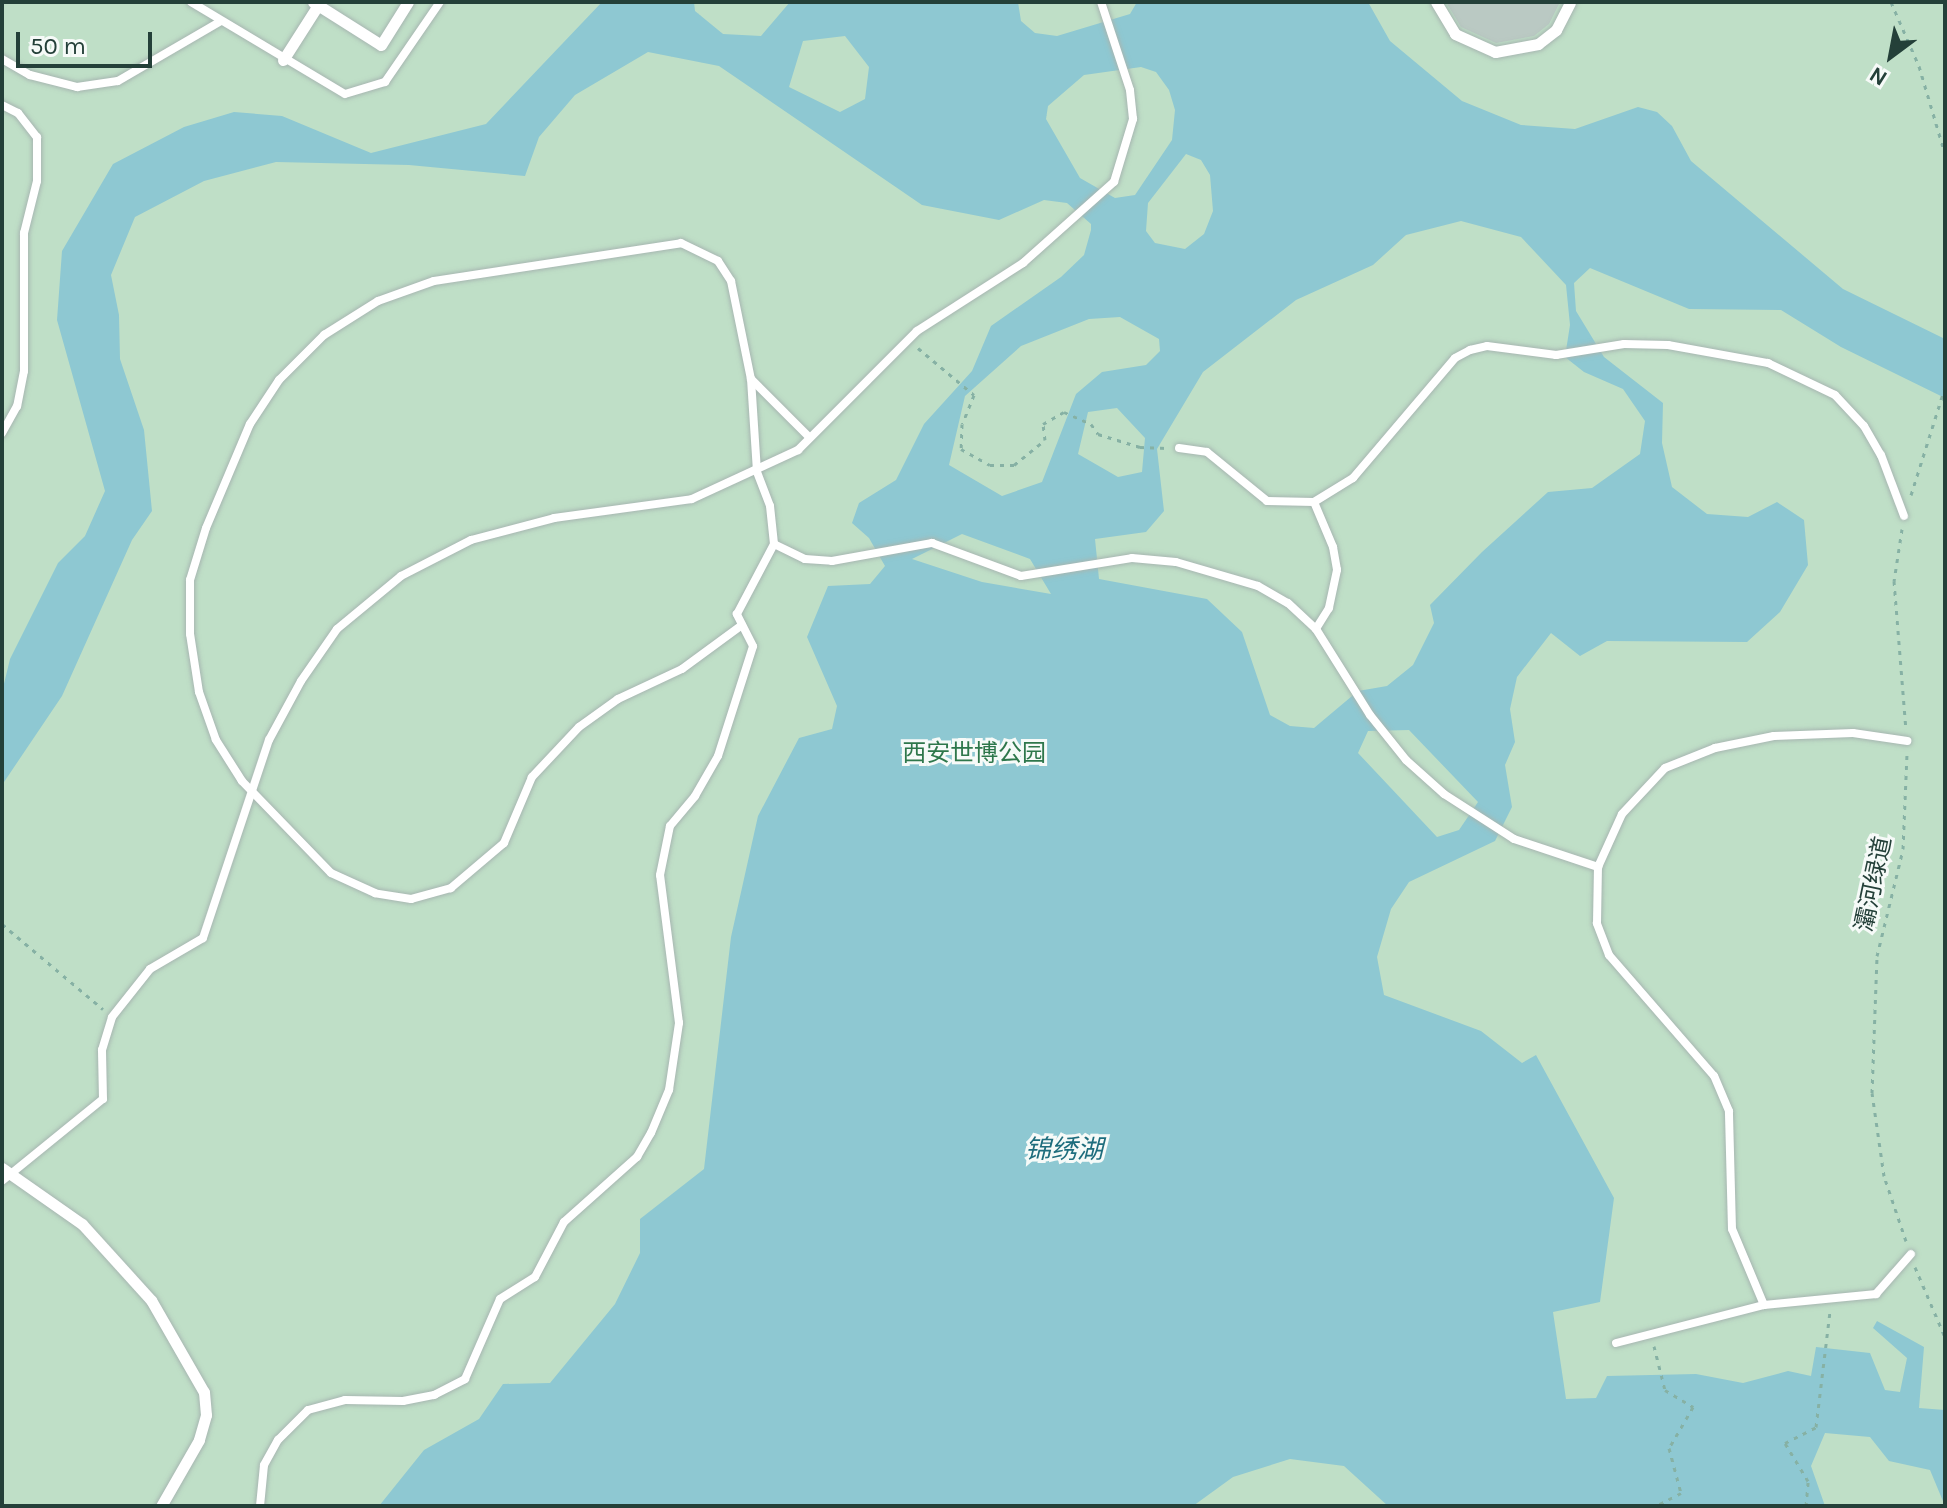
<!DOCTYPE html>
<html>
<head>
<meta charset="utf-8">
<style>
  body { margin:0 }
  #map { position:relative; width:1947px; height:1508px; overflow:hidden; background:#e5eeea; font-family:Karla,"Noto Sans SC",sans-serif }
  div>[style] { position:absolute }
  .green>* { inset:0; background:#bfdfc7 }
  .water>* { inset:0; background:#8ec8d2 }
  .building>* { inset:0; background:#bac9c3 }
  .path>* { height:3px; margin-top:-1.5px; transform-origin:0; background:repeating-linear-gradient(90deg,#86b1a4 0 4px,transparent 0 10px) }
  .roads { filter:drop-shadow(0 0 2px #a7b6b1) drop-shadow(0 0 2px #a7b6b1) }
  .service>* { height:8px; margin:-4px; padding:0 4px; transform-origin:4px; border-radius:4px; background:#fff }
  .pedestrian>* { height:11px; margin:-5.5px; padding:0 5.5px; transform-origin:5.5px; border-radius:5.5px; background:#fff }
  span { translate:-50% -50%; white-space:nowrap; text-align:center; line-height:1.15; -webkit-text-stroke:6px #f6faf8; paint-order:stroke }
  .park-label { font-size:24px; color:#2e774b }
  .street-label { font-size:24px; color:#244039 }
  .water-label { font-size:26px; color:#1e6d7d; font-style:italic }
  .frame { position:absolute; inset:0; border:4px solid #244039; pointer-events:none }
  .north { position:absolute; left:1851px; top:16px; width:80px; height:80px; -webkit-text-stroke:6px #f6faf8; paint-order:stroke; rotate:212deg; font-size:22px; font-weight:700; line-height:32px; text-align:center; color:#244039 }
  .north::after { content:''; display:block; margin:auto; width:28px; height:36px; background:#244039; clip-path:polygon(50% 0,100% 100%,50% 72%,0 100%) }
  .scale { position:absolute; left:16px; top:32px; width:136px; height:36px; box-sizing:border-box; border:4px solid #244039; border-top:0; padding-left:10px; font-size:24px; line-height:28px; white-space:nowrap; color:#244039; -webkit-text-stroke:6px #f6faf8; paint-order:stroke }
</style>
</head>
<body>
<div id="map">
  <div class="green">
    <i style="clip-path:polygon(2px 2px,1945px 2px,1945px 1506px,2px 1506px)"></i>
  </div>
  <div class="water">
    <i style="clip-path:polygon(evenodd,602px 2px,694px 2px,695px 11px,723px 34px,761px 36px,790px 2px,1018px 2px,1021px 21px,1035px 33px,1057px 36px,1130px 14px,1137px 2px,1368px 2px,1390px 41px,1462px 101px,1521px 125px,1575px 129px,1638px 107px,1657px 112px,1672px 126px,1691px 161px,1843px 289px,1945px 339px,1945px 398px,1841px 347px,1781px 310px,1689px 309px,1590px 268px,1574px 283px,1576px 311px,1604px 357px,1663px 403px,1662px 443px,1672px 487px,1707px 514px,1748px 517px,1777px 502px,1804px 520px,1808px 565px,1780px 612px,1747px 642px,1607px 641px,1580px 656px,1551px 633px,1517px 677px,1510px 709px,1515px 742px,1505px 765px,1512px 807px,1495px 841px,1409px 882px,1391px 909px,1377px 957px,1384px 995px,1481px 1031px,1522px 1063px,1536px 1055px,1614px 1198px,1600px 1302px,1553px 1312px,1566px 1399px,1596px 1398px,1607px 1376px,1696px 1374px,1743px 1383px,1788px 1371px,1811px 1376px,1816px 1347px,1870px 1353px,1885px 1390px,1900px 1392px,1907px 1358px,1873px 1328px,1877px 1321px,1924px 1347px,1919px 1408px,1945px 1410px,1945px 1506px,1930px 1470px,1889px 1461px,1870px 1437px,1825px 1433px,1811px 1466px,1825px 1506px,1388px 1506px,1344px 1466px,1290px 1459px,1233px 1477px,1193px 1506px,379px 1506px,424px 1450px,479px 1419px,503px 1384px,550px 1383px,615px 1304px,640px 1253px,640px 1219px,704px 1169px,731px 937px,758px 816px,799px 738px,832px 729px,837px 706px,807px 637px,828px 586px,870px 584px,885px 566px,869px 538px,852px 523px,859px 503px,896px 480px,924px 424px,972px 371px,991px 326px,1061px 277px,1084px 255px,1091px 230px,1091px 224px,1067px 203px,1044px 200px,999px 220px,922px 205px,719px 66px,648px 52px,575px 95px,539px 137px,525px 176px,409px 165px,276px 162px,204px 181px,135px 217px,111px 275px,119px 315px,120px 359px,144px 430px,152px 511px,132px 540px,62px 696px,2px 785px,2px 692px,10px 659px,58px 563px,85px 536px,105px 491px,57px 320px,62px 251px,113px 164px,184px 127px,234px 112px,282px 116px,371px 153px,486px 124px,602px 2px,845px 36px,869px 67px,865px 99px,840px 112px,789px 87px,803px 41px,845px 36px,602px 2px,1141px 67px,1156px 72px,1169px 90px,1175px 110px,1172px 140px,1135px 195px,1115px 198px,1080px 178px,1046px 119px,1048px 106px,1084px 75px,1141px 67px,602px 2px,1186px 154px,1201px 160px,1210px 175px,1213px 211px,1204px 234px,1185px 249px,1155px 243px,1146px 231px,1148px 203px,1186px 154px,602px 2px,1461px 221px,1521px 237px,1566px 285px,1570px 325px,1565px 357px,1584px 372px,1623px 389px,1645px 421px,1640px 454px,1592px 488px,1548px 492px,1482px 552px,1430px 605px,1434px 623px,1413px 665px,1387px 686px,1358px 691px,1314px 728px,1290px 726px,1270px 715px,1242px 632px,1207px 599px,1099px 579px,1095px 539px,1146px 532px,1164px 511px,1157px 449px,1203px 372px,1296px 300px,1373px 265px,1406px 235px,1461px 221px,602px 2px,1120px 317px,1159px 339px,1160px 351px,1146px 365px,1102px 372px,1076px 394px,1042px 482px,1002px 496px,949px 465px,965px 396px,1021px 346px,1089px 319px,1120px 317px,602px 2px,1117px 408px,1145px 438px,1142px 472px,1118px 477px,1078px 454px,1088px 412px,1117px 408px,602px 2px,962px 534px,1030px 559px,1051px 594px,982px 582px,912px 559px,962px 534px,602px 2px,1409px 730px,1478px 802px,1459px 830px,1437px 837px,1358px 753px,1368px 731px,1409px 730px)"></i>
  </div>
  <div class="building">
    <i style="clip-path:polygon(1446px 2px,1560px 2px,1549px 24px,1534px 36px,1496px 43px,1461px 27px)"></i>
  </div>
  <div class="path">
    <i style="left:1891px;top:2px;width:70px;rotate:66.4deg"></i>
    <i style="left:1919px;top:66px;width:92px;rotate:73.5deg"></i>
    <i style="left:918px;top:348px;width:73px;rotate:40deg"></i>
    <i style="left:974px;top:395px;width:31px;rotate:112deg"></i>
    <i style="left:962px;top:424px;width:25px;rotate:92deg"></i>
    <i style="left:961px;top:449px;width:33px;rotate:29deg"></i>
    <i style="left:990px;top:465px;width:24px"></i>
    <i style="left:1014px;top:465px;width:40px;rotate:-39deg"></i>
    <i style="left:1045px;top:440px;width:16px;rotate:-97deg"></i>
    <i style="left:1043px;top:424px;width:24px;rotate:-30deg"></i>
    <i style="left:1064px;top:412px;width:30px;rotate:24deg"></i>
    <i style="left:1091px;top:424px;width:12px;rotate:55deg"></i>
    <i style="left:1098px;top:434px;width:44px;rotate:17.2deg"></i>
    <i style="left:1140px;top:447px;width:27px;rotate:2deg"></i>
    <i style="left:1911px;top:495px;width:113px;rotate:-72.5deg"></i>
    <i style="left:1902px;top:529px;width:53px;rotate:98.7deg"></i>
    <i style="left:1894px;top:581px;width:148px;rotate:85.4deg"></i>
    <i style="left:2px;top:924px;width:132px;rotate:40.1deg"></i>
    <i style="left:1906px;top:1241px;width:69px;rotate:-108.7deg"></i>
    <i style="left:1884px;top:1176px;width:84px;rotate:-98.2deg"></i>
    <i style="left:1872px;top:1093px;width:137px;rotate:-87.9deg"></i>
    <i style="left:1877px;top:956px;width:110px;rotate:-76.3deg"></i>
    <i style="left:1903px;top:849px;width:97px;rotate:-87.6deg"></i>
    <i style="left:1915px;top:1267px;width:76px;rotate:66.8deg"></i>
    <i style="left:1654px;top:1346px;width:45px;rotate:76deg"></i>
    <i style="left:1665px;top:1390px;width:33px;rotate:31deg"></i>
    <i style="left:1693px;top:1407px;width:48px;rotate:120.3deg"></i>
    <i style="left:1669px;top:1448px;width:47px;rotate:75.1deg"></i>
    <i style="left:1681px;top:1493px;width:28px;rotate:153deg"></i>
    <i style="left:1806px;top:1506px;width:25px;rotate:-85deg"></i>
    <i style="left:1808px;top:1481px;width:44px;rotate:-121.2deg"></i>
    <i style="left:1785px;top:1443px;width:35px;rotate:-27deg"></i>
    <i style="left:1816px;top:1427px;width:116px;rotate:-83.1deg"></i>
  </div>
  <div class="roads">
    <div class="service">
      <i style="left:191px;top:2px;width:179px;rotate:30.9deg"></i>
      <i style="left:345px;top:94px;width:42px;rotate:-16.7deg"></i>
      <i style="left:385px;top:82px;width:97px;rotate:-55.5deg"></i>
      <i style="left:2px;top:59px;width:32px;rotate:30deg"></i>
      <i style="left:30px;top:75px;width:49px;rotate:14.3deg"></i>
      <i style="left:77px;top:87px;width:41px;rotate:-8.3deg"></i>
      <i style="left:118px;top:81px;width:119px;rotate:-30.2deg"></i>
      <i style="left:2px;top:105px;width:18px;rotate:27deg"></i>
      <i style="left:18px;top:113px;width:31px;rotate:52deg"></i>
      <i style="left:37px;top:137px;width:44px;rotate:90deg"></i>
      <i style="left:37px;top:181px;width:54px;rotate:104deg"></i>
      <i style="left:24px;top:233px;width:138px;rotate:90deg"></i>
      <i style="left:24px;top:371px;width:36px;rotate:101deg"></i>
      <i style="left:17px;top:406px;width:31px;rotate:119deg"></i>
      <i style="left:751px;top:379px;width:83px;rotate:45deg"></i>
      <i style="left:1179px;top:448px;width:28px;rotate:8deg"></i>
      <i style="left:1207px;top:452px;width:77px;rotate:39.2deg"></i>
      <i style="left:1267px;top:501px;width:47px;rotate:1.2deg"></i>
      <i style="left:1314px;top:502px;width:46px;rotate:-31.6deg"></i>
      <i style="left:1353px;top:478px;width:157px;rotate:-49.6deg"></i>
      <i style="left:1455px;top:358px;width:17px;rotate:-28deg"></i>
      <i style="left:1470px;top:350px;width:17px;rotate:-13deg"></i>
      <i style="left:1487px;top:346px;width:70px;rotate:7.4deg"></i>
      <i style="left:1556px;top:355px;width:69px;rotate:-9.2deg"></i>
      <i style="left:1624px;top:344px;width:44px;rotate:1.3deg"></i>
      <i style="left:1668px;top:345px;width:102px;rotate:10.2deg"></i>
      <i style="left:1768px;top:363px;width:74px;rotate:25.5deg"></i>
      <i style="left:1835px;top:395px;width:42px;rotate:46.9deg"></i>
      <i style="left:1864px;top:426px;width:34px;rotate:60deg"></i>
      <i style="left:1881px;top:455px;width:65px;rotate:69.3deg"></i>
      <i style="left:1314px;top:502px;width:49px;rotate:67.1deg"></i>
      <i style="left:1333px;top:547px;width:23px;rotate:80deg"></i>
      <i style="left:1337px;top:570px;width:39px;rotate:102deg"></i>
      <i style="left:1329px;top:608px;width:25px;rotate:122deg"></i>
      <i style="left:742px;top:625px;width:74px;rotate:143.7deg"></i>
      <i style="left:682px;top:669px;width:71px;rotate:154.9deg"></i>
      <i style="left:618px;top:699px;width:48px;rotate:144.3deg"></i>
      <i style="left:579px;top:727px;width:69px;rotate:133.2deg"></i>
      <i style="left:532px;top:777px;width:72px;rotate:113deg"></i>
      <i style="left:504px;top:843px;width:70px;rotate:139.7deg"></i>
      <i style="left:451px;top:888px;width:41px;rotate:164.6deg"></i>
      <i style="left:411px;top:899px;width:36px;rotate:-171deg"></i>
      <i style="left:375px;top:893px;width:48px;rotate:-155.6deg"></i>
      <i style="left:331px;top:873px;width:128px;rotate:-134.1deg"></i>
      <i style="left:242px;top:781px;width:49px;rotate:-122.4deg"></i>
      <i style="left:216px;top:740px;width:51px;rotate:-109.5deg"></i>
      <i style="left:199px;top:692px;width:59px;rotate:-98.8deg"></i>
      <i style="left:190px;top:634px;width:54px;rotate:-90deg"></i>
      <i style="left:190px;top:580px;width:54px;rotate:-72.9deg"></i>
      <i style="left:206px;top:528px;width:113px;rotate:-67.1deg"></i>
      <i style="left:250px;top:424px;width:53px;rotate:-56.6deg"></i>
      <i style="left:279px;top:380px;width:64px;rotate:-45deg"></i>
      <i style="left:324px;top:335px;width:64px;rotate:-32.2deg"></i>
      <i style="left:378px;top:301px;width:59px;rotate:-19.7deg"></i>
      <i style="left:434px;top:281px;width:250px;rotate:-8.7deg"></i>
      <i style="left:681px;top:243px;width:41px;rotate:25.9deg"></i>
      <i style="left:718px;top:261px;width:24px;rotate:57deg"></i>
      <i style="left:731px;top:281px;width:100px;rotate:78.5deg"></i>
      <i style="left:751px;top:379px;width:93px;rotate:86.3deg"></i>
      <i style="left:757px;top:472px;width:36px;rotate:69deg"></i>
      <i style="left:770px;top:506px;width:38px;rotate:84deg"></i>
      <i style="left:774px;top:544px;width:34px;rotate:26deg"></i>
      <i style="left:805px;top:559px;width:27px;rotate:4deg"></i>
      <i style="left:832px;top:561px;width:102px;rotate:-10.2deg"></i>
      <i style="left:932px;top:543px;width:95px;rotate:20.3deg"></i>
      <i style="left:1021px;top:576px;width:112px;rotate:-9.2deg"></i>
      <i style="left:1132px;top:558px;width:44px;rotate:5.2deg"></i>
      <i style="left:1176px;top:562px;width:85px;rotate:16.3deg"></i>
      <i style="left:1258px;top:586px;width:34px;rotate:30deg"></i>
      <i style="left:1288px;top:603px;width:38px;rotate:43deg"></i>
      <i style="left:1316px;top:629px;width:102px;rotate:57.9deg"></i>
      <i style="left:1370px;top:715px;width:58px;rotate:51.3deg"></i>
      <i style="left:1406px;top:760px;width:51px;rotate:41.8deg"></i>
      <i style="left:1444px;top:794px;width:83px;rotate:32.7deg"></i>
      <i style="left:1514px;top:839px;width:89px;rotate:18.4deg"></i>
      <i style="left:2px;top:1181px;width:130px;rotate:-39.1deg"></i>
      <i style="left:103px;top:1099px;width:49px;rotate:-91.2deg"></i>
      <i style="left:102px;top:1050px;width:34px;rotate:-73deg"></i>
      <i style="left:112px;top:1017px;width:61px;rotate:-51.6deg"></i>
      <i style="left:150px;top:969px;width:61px;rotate:-30.3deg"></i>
      <i style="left:203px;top:938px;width:209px;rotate:-71.6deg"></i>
      <i style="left:269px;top:740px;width:67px;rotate:-61.5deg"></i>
      <i style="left:301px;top:681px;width:63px;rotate:-55.3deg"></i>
      <i style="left:337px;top:629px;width:83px;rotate:-39.6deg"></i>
      <i style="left:401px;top:576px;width:79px;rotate:-27.2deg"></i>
      <i style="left:471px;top:540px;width:86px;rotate:-14.8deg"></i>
      <i style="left:554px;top:518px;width:139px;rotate:-7.8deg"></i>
      <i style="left:692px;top:499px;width:117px;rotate:-24.8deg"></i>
      <i style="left:798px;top:450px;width:168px;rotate:-45deg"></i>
      <i style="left:917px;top:331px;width:126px;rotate:-32.7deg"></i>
      <i style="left:1023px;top:263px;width:122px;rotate:-41.7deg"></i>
      <i style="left:1114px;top:182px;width:66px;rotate:-73.2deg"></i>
      <i style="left:1133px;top:119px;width:29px;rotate:-96deg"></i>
      <i style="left:1130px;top:90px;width:93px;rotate:-108.2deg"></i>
      <i style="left:1764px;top:1305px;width:82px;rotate:-112.8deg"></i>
      <i style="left:1732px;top:1229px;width:118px;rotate:-91.5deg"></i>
      <i style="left:1729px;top:1111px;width:38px;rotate:-113deg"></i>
      <i style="left:1714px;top:1076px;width:160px;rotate:-131deg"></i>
      <i style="left:1609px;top:955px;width:34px;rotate:-111deg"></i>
      <i style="left:1597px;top:923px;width:56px;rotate:-89deg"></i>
      <i style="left:1598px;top:867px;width:58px;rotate:-65.6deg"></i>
      <i style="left:1622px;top:814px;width:63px;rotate:-46.9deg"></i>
      <i style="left:1665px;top:768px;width:54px;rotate:-21.8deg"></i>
      <i style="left:1715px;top:748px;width:60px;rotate:-11.5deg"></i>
      <i style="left:1774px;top:736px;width:79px;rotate:-2.2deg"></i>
      <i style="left:1853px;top:733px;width:55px;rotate:8.4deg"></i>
      <i style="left:1616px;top:1343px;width:153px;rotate:-14.4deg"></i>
      <i style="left:1764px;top:1305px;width:113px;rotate:-5.6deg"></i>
      <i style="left:1876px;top:1294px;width:53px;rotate:-48.8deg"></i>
      <i style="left:260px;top:1506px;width:41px;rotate:-84.4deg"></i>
      <i style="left:264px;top:1465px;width:29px;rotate:-61deg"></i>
      <i style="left:278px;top:1440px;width:42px;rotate:-45deg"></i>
      <i style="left:308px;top:1410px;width:38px;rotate:-15deg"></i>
      <i style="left:345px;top:1400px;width:58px;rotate:1deg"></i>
      <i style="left:403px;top:1401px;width:32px;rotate:-11deg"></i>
      <i style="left:434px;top:1395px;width:35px;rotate:-27deg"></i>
      <i style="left:465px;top:1379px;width:87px;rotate:-66.4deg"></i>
      <i style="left:500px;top:1299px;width:41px;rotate:-32.2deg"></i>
      <i style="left:535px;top:1277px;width:62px;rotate:-62.2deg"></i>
      <i style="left:564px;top:1222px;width:98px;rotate:-41.7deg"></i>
      <i style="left:637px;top:1157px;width:28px;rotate:-60deg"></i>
      <i style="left:651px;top:1133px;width:47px;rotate:-67.3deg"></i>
      <i style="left:669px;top:1090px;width:68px;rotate:-81.5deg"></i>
      <i style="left:679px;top:1023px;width:149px;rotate:-97.3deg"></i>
      <i style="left:660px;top:875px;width:50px;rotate:-78.5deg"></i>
      <i style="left:670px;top:826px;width:39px;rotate:-50deg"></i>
      <i style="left:695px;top:796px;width:46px;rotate:-60.1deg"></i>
      <i style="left:718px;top:756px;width:115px;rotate:-72.3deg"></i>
      <i style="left:753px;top:646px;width:36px;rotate:-117deg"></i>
      <i style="left:737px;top:614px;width:79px;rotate:-62.1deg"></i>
    </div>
    <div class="pedestrian">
      <i style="left:313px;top:2px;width:80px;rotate:32.3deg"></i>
      <i style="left:381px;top:45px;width:51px;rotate:-57.9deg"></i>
      <i style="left:1436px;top:2px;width:37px;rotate:59deg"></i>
      <i style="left:1455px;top:34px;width:44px;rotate:24.2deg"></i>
      <i style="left:1495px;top:52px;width:44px;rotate:-10.5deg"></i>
      <i style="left:1538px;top:44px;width:23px;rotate:-38deg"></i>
      <i style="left:1556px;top:30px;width:31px;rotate:-63deg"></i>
      <i style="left:283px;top:60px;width:65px;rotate:-57.5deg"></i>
      <i style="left:2px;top:1168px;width:98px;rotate:35deg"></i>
      <i style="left:82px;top:1224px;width:103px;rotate:47.8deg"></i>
      <i style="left:151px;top:1300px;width:106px;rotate:60.1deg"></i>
      <i style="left:204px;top:1392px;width:23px;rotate:85deg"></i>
      <i style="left:206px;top:1415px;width:26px;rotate:106deg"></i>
      <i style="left:199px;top:1440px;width:76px;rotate:119.9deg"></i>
    </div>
  </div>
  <div class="park-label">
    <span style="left:974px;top:754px">西安世博公园</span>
  </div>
  <div class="street-label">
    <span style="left:1874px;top:884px;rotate:-78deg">灞河绿道</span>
  </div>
  <div class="water-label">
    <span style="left:1064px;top:1150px">锦绣湖</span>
  </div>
  <div class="frame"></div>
  <div class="north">N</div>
  <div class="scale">50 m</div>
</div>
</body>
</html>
